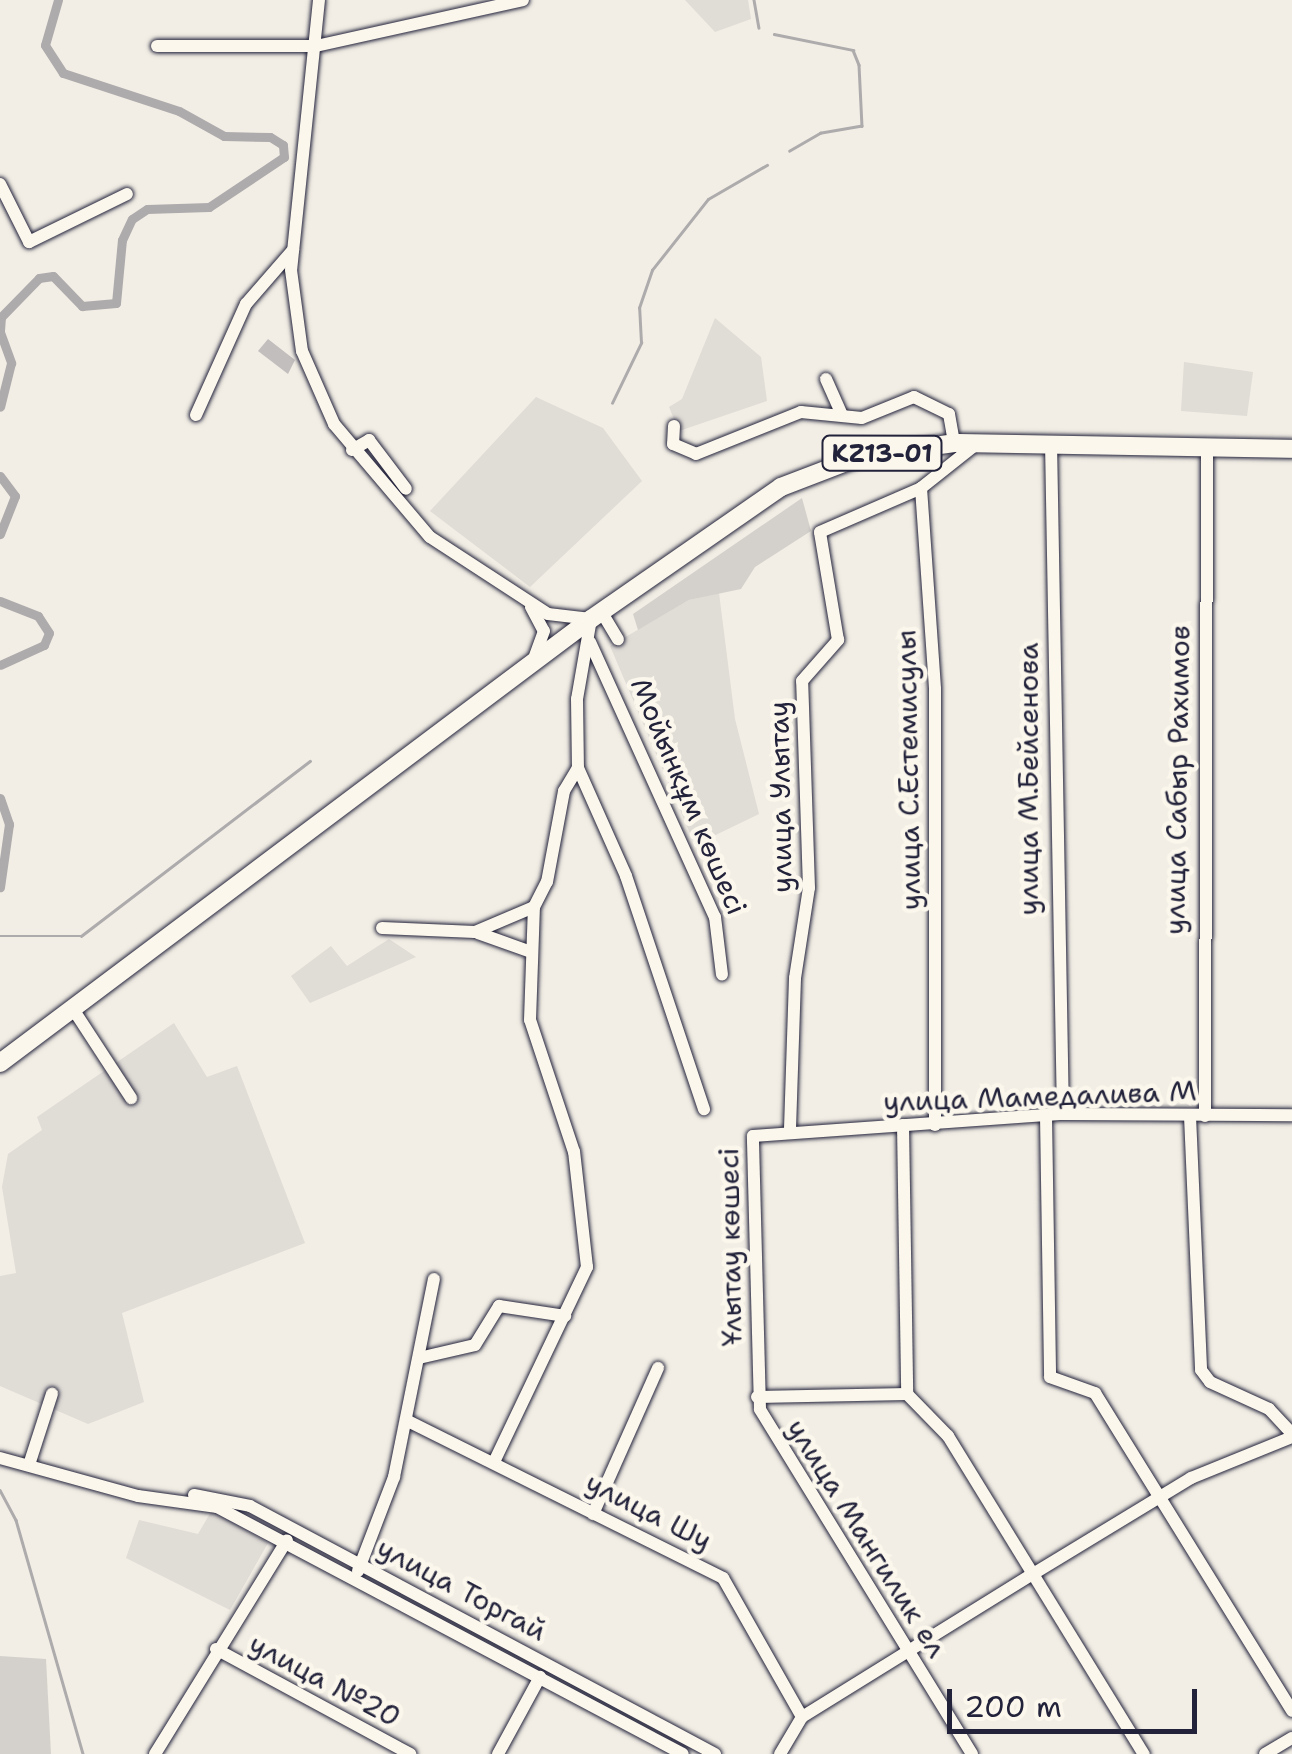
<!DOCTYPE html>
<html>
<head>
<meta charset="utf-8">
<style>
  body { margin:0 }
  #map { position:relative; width:1292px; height:1754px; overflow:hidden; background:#f2eee5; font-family:"Shantell Sans",sans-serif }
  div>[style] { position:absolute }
  .built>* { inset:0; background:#e0dcd6 }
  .green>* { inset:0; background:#d4d1cc }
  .stream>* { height:2.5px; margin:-1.25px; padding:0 1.25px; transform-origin:1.25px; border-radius:1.25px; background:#aeabad }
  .canal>* { height:9px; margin:-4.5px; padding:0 4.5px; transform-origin:4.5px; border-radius:4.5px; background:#aeabad }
  .building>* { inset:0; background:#c2bebe }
  .roads { filter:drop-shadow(0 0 2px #22223b) drop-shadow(0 0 2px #22223b) }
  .minor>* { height:12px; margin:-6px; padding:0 6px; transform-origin:6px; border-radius:6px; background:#fbf7ec }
  .highway>* { height:18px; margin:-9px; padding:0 9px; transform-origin:9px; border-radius:9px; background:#fbf7ec }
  span { translate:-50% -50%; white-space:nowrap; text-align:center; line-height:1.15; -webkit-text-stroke:9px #fbf7ec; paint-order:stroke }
  .shield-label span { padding:2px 8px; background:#fbf7ec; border:2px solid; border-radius:8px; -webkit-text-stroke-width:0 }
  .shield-label { font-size:25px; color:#22223b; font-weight:700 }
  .street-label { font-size:28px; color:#22223b }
  .scale { position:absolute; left:947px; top:1689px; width:250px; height:45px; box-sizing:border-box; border:5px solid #22223b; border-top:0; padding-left:12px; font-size:30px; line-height:35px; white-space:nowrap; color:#22223b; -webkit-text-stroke:8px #fbf7ec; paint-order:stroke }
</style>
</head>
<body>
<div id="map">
  <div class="built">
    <i style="clip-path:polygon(685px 0,748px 0,751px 19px,715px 32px)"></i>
    <i style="clip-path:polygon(715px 318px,761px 357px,767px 401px,679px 431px,669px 407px,682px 399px)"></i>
    <i style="clip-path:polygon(1184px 362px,1253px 372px,1247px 416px,1181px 411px)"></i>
    <i style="clip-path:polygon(536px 397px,603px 428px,642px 481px,530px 587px,430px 511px)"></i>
    <i style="clip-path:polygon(719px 593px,735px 719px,759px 814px,695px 845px,610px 646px,689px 600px)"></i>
    <i style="clip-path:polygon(389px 939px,416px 957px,310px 1003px,291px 976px,331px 946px,347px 966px)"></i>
    <i style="clip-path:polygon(174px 1023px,207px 1077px,237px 1066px,305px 1243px,122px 1313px,144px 1402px,88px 1424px,0 1386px,0 1276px,16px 1273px,2px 1187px,8px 1154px,42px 1130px,37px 1117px)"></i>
    <i style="clip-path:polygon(212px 1510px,268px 1543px,230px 1610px,126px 1558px,139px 1520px,198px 1534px)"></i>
  </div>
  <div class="green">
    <i style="clip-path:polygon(802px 498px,811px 531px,755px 567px,741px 589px,689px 600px,638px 630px,633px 614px)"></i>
    <i style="clip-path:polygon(365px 1570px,705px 1754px,361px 1577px)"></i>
    <i style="clip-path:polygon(0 1656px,46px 1659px,51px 1754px,0 1754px)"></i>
  </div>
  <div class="stream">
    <i style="left:754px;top:0;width:28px;rotate:80deg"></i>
    <i style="left:774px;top:34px;width:81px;rotate:11.4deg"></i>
    <i style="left:853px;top:50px;width:16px;rotate:68deg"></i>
    <i style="left:859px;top:65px;width:61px;rotate:87.2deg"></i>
    <i style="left:862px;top:126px;width:42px;rotate:170.3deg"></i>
    <i style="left:821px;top:133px;width:36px;rotate:150deg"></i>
    <i style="left:612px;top:403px;width:67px;rotate:-64.2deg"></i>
    <i style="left:641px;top:343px;width:35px;rotate:-93deg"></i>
    <i style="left:639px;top:308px;width:40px;rotate:-71.1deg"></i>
    <i style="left:652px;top:270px;width:90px;rotate:-51.7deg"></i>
    <i style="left:708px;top:199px;width:68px;rotate:-30deg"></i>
    <i style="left:0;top:936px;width:81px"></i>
    <i style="left:81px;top:936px;width:288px;rotate:-37.4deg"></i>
    <i style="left:0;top:1490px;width:34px;rotate:62deg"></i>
    <i style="left:16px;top:1520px;width:243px;rotate:74deg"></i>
  </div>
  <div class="canal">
    <i style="left:0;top:331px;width:14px;rotate:-86deg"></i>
    <i style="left:1px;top:317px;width:54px;rotate:-45.7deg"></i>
    <i style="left:39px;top:278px;width:14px;rotate:-8deg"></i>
    <i style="left:53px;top:276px;width:42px;rotate:46deg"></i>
    <i style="left:82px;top:306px;width:34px;rotate:-5deg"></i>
    <i style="left:116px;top:303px;width:63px;rotate:-84.6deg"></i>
    <i style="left:122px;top:240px;width:23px;rotate:-65deg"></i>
    <i style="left:132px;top:219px;width:18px;rotate:-34deg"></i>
    <i style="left:147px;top:209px;width:62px;rotate:-1.8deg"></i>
    <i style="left:209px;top:207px;width:90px;rotate:-33.7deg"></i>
    <i style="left:284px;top:157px;width:12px;rotate:-95deg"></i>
    <i style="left:283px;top:145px;width:15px;rotate:-148deg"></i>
    <i style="left:270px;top:137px;width:46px;rotate:-178.8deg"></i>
    <i style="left:224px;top:136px;width:51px;rotate:-150.9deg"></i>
    <i style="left:179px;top:111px;width:122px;rotate:-161.9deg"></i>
    <i style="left:63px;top:73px;width:33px;rotate:-123deg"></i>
    <i style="left:45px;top:45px;width:47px;rotate:-73.9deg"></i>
    <i style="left:0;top:332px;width:33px;rotate:70deg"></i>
    <i style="left:11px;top:363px;width:45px;rotate:104deg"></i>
    <i style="left:0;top:476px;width:25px;rotate:53deg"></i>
    <i style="left:15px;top:496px;width:41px;rotate:111.5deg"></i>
    <i style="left:0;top:601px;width:41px;rotate:21.5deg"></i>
    <i style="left:38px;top:616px;width:20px;rotate:57deg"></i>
    <i style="left:49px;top:633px;width:13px;rotate:113deg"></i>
    <i style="left:44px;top:645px;width:48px;rotate:155.6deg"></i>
    <i style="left:0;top:798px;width:28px;rotate:71deg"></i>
    <i style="left:9px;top:824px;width:64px;rotate:98.1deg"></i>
  </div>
  <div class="building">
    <i style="clip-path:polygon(268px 339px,295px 360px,288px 374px,258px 351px)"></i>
  </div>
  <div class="roads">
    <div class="minor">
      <i style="left:319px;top:0;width:271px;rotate:95.9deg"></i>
      <i style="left:291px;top:270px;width:82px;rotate:82.3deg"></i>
      <i style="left:302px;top:351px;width:80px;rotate:66.3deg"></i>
      <i style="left:334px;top:424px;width:148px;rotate:49.7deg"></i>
      <i style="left:430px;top:537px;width:141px;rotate:33.1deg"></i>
      <i style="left:548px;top:614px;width:43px;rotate:6.6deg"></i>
      <i style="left:591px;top:619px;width:81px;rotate:99.9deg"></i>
      <i style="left:577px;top:699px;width:69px;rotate:89.2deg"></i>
      <i style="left:578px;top:768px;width:118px;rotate:66deg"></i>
      <i style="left:626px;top:876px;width:246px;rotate:71.5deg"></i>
      <i style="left:157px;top:46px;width:159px"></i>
      <i style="left:316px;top:46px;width:212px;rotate:-12.5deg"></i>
      <i style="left:0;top:184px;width:65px;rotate:63.4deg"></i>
      <i style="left:29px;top:242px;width:109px;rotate:-26.1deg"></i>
      <i style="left:826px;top:379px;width:39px;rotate:66deg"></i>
      <i style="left:196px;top:415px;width:122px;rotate:-65.8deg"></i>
      <i style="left:246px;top:304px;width:72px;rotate:-49deg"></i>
      <i style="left:674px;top:426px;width:18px;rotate:93deg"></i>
      <i style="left:673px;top:444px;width:25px;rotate:23deg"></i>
      <i style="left:696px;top:454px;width:113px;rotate:-21.8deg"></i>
      <i style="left:801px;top:412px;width:61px;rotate:5.6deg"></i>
      <i style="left:862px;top:418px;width:56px;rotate:-22deg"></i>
      <i style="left:914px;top:397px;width:39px;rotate:26deg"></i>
      <i style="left:949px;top:414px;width:29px;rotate:80deg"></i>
      <i style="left:1051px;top:442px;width:672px;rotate:88.98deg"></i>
      <i style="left:352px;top:450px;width:20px;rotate:-30deg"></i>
      <i style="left:369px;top:440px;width:61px;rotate:52.9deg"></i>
      <i style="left:921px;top:488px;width:201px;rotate:86deg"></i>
      <i style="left:935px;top:689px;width:436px;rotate:90deg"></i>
      <i style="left:531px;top:607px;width:27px;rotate:62deg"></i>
      <i style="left:544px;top:631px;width:32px;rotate:110deg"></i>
      <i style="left:601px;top:611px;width:33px;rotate:59deg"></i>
      <i style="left:590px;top:642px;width:302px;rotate:65.6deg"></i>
      <i style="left:715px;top:917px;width:58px;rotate:83.1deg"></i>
      <i style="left:382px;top:928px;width:93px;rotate:2.5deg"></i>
      <i style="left:475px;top:932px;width:64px;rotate:-23deg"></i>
      <i style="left:478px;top:933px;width:56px;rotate:19.7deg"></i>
      <i style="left:75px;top:1012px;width:103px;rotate:56.9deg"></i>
      <i style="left:1046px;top:1116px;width:261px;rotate:89.1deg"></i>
      <i style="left:1050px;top:1377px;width:48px;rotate:19.6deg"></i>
      <i style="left:1095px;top:1393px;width:374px;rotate:58.2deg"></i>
      <i style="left:1190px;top:1116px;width:254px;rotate:87.5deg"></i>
      <i style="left:1201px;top:1370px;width:15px;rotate:53deg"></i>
      <i style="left:1210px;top:1382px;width:65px;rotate:24.6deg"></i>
      <i style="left:1269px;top:1409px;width:34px;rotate:47deg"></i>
      <i style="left:1205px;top:1116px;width:670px;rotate:-89.83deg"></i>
      <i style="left:903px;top:1125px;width:269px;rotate:89.1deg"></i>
      <i style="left:907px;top:1394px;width:59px;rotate:45.7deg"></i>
      <i style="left:948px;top:1436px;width:374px;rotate:58.4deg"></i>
      <i style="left:790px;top:1129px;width:151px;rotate:-88.1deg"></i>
      <i style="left:795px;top:978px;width:91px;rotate:-81.2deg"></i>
      <i style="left:809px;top:888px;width:207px;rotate:-91.9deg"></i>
      <i style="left:802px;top:681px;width:55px;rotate:-48.7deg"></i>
      <i style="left:838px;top:640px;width:109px;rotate:-99.5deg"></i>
      <i style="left:820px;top:532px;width:110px;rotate:-23.5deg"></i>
      <i style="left:921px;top:488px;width:74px;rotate:-38.4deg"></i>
      <i style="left:419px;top:1358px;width:57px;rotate:-13.1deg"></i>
      <i style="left:475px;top:1345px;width:46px;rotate:-58.4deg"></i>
      <i style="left:499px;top:1306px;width:67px;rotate:8.6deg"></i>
      <i style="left:757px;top:1397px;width:150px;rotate:-1.1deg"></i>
      <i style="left:408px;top:1421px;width:352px;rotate:26.5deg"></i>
      <i style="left:723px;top:1578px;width:160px;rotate:60.4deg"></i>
      <i style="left:0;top:1458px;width:143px;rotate:15.4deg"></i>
      <i style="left:138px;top:1496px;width:80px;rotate:7.9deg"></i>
      <i style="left:217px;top:1507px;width:527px;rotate:27.93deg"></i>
      <i style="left:495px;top:1460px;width:214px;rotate:-64.5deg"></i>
      <i style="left:587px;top:1267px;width:116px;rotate:-96.4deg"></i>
      <i style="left:574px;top:1152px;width:139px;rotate:-108.4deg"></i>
      <i style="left:530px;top:1020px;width:113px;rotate:-88deg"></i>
      <i style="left:534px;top:907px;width:28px;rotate:-63deg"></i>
      <i style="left:547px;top:882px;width:93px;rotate:-79.4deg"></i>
      <i style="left:564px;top:791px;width:27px;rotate:-59deg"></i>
      <i style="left:29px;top:1465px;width:75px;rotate:-72.1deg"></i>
      <i style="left:194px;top:1495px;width:57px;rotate:11.1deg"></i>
      <i style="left:250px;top:1506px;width:527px;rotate:28.07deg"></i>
      <i style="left:593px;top:1514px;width:160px;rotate:-66deg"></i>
      <i style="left:358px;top:1571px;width:101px;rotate:-69deg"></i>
      <i style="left:394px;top:1477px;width:202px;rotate:-78.6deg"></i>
      <i style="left:216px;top:1649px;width:221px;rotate:28.4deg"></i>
      <i style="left:155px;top:1754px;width:251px;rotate:-58.3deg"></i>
      <i style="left:498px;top:1754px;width:88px;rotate:-61.4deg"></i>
      <i style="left:780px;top:1754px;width:43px;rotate:-59.3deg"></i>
      <i style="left:802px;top:1717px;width:272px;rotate:-31.8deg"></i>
      <i style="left:1033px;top:1574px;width:185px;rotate:-31.3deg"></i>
      <i style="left:1191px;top:1478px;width:109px;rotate:-22.1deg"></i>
      <i style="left:972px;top:1754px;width:405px;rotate:-121.6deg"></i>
      <i style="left:760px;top:1409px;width:273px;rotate:-91.5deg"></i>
      <i style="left:753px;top:1136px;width:311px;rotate:-4.1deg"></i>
      <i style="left:1063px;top:1114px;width:229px;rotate:0.3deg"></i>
      <i style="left:1265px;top:1754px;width:31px;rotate:-31deg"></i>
    </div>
    <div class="highway">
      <i style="left:0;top:1063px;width:739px;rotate:-36.92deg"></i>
      <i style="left:591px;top:619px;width:231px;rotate:-34.8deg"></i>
      <i style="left:781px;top:487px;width:87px;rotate:-20.9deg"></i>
      <i style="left:862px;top:456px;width:93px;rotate:-8deg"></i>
      <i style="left:954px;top:443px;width:338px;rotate:1deg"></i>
    </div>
  </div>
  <div class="shield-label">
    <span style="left:882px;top:453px">KZ13-01</span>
  </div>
  <div class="street-label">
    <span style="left:908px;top:770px;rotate:-91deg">улица С.Естемисулы</span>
    <span style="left:1028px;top:779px;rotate:-90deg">улица М.Бейсенова</span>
    <span style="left:1177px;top:780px;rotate:-89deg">улица Сабыр Рахимов</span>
    <span style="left:689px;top:796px;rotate:67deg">Мойынқұм көшесі</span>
    <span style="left:780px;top:797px;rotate:-91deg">улица Улытау</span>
    <span style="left:1040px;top:1096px;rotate:-2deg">улица Мамедалива М</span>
    <span style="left:730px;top:1247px;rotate:-91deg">Ұлытау көшесі</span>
    <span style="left:649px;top:1511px;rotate:27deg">улица Шу</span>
    <span style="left:867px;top:1538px;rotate:58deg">улица Мангилик ел</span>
    <span style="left:462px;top:1589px;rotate:28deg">улица Торгай</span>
    <span style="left:325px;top:1680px;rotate:28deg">улица №20</span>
  </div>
  <div class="scale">200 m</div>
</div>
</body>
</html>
